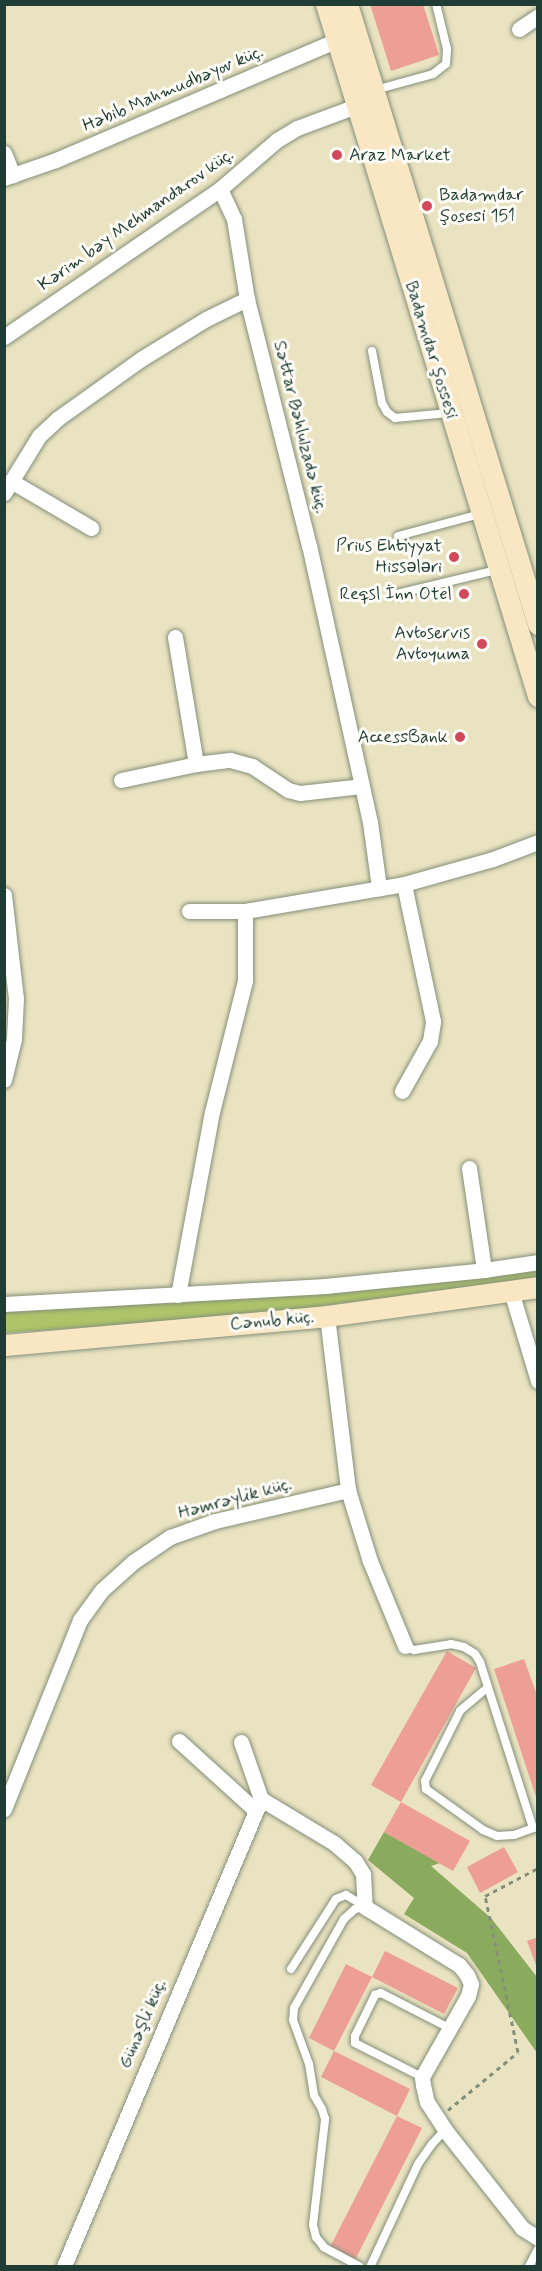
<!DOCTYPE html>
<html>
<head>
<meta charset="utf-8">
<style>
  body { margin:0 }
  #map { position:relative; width:542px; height:2271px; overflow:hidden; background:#eae3c1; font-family:Mynerve,sans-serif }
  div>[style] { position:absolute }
  .green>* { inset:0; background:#aec469 }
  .forest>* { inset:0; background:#8aaa5d }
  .building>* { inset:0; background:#ed9f96 }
  .path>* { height:3px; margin-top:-1.5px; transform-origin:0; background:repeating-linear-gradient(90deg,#84907a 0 4.5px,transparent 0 9px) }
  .roads { filter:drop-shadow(0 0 2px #84907a) drop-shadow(0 0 2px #84907a) }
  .lane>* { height:8px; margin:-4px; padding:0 4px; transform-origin:4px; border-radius:4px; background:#fff }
  .street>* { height:15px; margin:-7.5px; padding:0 7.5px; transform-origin:7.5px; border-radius:7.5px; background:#fff }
  .secondary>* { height:21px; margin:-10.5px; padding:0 10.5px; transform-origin:10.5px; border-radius:10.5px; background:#f9e7c3 }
  .dots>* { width:16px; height:16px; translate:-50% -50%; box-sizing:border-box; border:3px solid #fdfcf7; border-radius:50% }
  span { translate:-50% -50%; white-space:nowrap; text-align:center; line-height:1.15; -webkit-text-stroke:6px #fdfcf7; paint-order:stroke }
  .street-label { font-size:18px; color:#1f3d34 }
  .poi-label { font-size:18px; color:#1f3d34 }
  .left { translate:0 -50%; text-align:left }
  .right { translate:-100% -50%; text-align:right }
  .frame { position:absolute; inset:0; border:6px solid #1f3d34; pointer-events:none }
</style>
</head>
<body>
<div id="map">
  <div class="green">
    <i style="clip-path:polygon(537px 1271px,537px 1277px,255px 1315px,5px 1333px,5px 1312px,327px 1294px)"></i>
  </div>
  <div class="forest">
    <i style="clip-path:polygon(384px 1832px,440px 1863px,431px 1866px,491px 1918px,537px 1977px,537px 2053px,467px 1953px,404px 1914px,414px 1898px,368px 1860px)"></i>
  </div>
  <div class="building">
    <i style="clip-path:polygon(370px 4px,423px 4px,439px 55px,391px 71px)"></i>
    <i style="clip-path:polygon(447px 1651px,476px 1668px,401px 1802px,371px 1785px)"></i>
    <i style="clip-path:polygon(524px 1659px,538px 1698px,537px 1800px,494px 1669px)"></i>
    <i style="clip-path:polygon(401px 1802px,470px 1841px,453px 1871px,384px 1832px)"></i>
    <i style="clip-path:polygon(504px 1847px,518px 1872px,480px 1893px,467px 1867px)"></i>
    <i style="clip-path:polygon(538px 1937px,538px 1968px,537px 1968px,527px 1941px)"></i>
    <i style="clip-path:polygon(385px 1951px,458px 1988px,444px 2014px,372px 1977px)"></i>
    <i style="clip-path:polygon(346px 1964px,372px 1977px,334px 2051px,309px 2038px)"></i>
    <i style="clip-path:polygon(334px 2051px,410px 2089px,397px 2116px,321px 2077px)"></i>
    <i style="clip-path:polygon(397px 2116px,422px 2128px,355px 2260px,330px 2247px)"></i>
  </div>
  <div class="path">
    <i style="left:448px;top:2110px;width:91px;rotate:-39.6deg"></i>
    <i style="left:518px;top:2052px;width:159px;rotate:-101.9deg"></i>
    <i style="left:485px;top:1896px;width:60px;rotate:-27.8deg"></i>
  </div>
  <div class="roads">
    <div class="lane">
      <i style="left:375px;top:90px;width:60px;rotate:-15.4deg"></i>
      <i style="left:433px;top:74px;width:16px;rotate:-38deg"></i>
      <i style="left:446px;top:64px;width:15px;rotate:-86deg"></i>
      <i style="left:447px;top:49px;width:46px;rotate:-103.7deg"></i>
      <i style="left:372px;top:351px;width:53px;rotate:79.1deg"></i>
      <i style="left:382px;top:403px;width:10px;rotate:61deg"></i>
      <i style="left:387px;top:412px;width:10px;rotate:37deg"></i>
      <i style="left:395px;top:418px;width:54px;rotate:-5.3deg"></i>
      <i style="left:398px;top:536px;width:85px;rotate:-15deg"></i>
      <i style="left:397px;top:594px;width:103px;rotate:-13.5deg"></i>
      <i style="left:405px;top:1646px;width:10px;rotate:24deg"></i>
      <i style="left:414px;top:1650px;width:37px;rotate:-9deg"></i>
      <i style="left:451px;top:1644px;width:13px;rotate:13deg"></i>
      <i style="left:464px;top:1647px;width:13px;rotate:32deg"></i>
      <i style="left:475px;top:1654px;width:9px;rotate:58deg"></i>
      <i style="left:480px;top:1662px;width:174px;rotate:72.3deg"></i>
      <i style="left:533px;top:1828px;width:5px;rotate:-11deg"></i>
      <i style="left:487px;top:1688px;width:35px;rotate:140deg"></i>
      <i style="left:460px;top:1711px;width:78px;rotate:116.6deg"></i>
      <i style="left:425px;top:1781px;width:8px;rotate:83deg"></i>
      <i style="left:426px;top:1789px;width:70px;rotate:35.7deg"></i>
      <i style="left:483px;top:1830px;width:15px;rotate:23deg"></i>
      <i style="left:497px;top:1836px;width:17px;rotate:-3deg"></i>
      <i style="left:514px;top:1835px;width:20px;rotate:-20deg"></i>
      <i style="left:291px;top:1969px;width:83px;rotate:-57.3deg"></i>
      <i style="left:336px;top:1899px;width:11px;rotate:-22deg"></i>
      <i style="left:346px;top:1895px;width:21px;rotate:31deg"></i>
      <i style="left:422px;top:2077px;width:75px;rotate:-153.1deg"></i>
      <i style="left:355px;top:2043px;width:7px;rotate:-90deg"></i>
      <i style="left:355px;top:2036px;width:46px;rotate:-64deg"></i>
      <i style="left:375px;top:1995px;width:6px;rotate:-18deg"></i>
      <i style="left:381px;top:1993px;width:76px;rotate:27.2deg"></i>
      <i style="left:371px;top:2265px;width:111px;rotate:-65deg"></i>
      <i style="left:418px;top:2164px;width:24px;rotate:-55deg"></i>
      <i style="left:432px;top:2144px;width:19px;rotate:-47deg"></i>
      <i style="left:359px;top:2266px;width:40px;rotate:-152deg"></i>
      <i style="left:324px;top:2247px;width:13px;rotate:-129deg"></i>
      <i style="left:316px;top:2237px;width:12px;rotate:-104deg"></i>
      <i style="left:313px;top:2225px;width:107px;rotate:-83.5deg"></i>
      <i style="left:325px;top:2119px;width:10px;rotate:-107deg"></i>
      <i style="left:322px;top:2109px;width:16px;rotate:-120deg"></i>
      <i style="left:314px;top:2095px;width:31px;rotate:-99deg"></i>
      <i style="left:309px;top:2064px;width:47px;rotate:-110deg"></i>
      <i style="left:293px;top:2020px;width:12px;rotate:-85deg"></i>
      <i style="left:294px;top:2008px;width:102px;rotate:-60.7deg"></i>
      <i style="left:344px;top:1919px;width:15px;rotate:-42deg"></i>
      <i style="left:355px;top:1909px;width:10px;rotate:-11deg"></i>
      <i style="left:529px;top:2266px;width:19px;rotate:-62deg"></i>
    </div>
    <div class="street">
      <i style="left:519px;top:29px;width:23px;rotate:-34deg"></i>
      <i style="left:4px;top:153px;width:24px;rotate:68deg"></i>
      <i style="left:4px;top:178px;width:55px;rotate:-19.1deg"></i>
      <i style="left:56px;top:160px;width:313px;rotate:-23.1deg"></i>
      <i style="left:220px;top:189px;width:33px;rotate:65deg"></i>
      <i style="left:234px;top:219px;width:81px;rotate:80.8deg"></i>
      <i style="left:247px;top:299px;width:254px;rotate:75.9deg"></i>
      <i style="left:309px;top:545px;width:284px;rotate:77.6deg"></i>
      <i style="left:370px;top:822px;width:67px;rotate:82.2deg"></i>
      <i style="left:4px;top:337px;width:262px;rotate:-34.4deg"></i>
      <i style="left:220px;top:189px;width:75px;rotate:-40.7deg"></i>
      <i style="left:277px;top:140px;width:23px;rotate:-31deg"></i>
      <i style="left:297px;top:128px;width:63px;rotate:-20.4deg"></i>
      <i style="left:11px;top:481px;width:93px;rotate:30.4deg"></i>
      <i style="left:4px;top:493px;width:67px;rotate:-58.4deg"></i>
      <i style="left:39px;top:436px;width:25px;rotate:-43deg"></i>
      <i style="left:57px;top:419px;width:103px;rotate:-35.5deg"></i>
      <i style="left:141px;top:359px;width:76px;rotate:-31.6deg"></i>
      <i style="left:206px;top:319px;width:46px;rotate:-26deg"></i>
      <i style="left:175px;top:637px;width:129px;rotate:80.6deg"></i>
      <i style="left:121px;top:780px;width:77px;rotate:-12deg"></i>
      <i style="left:196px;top:764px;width:34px;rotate:-7deg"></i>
      <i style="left:230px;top:760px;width:23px;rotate:15deg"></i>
      <i style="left:252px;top:766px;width:43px;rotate:33.7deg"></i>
      <i style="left:288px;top:790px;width:12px;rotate:14deg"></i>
      <i style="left:300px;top:793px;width:61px;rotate:-6.5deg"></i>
      <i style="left:4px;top:895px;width:104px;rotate:83.4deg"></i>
      <i style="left:16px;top:998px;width:41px;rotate:92.8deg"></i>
      <i style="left:14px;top:1039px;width:42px;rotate:103.7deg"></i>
      <i style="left:189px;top:911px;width:56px"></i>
      <i style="left:245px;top:911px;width:161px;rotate:-9.6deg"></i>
      <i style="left:404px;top:884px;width:92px;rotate:-15.7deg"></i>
      <i style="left:493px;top:859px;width:48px;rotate:-20.7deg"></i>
      <i style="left:402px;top:1091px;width:57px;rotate:-60.8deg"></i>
      <i style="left:430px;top:1041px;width:20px;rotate:-81deg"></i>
      <i style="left:433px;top:1021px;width:140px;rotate:-102deg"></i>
      <i style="left:469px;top:1168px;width:103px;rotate:81.6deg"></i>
      <i style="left:511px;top:1291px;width:94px;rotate:73.3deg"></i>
      <i style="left:178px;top:1295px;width:186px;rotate:-79.5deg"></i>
      <i style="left:212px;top:1112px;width:135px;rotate:-75.9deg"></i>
      <i style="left:245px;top:981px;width:70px;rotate:-90deg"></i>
      <i style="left:4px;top:1304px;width:322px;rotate:-3.2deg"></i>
      <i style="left:325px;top:1286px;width:160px;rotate:-5.7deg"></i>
      <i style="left:484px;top:1270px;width:55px;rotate:-8.4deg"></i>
      <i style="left:327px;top:1316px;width:175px;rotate:83.1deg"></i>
      <i style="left:348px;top:1490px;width:74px;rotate:72.8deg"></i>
      <i style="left:370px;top:1561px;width:92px;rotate:67.6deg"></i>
      <i style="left:179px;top:1741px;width:103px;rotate:42.2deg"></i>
      <i style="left:241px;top:1742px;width:60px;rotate:70.7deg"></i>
      <i style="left:261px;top:1799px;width:85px;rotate:31.1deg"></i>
      <i style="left:334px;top:1843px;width:28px;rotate:41deg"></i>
      <i style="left:355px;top:1861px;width:15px;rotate:58deg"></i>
      <i style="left:363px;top:1874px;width:33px;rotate:87deg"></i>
      <i style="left:365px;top:1907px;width:110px;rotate:31.7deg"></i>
      <i style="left:459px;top:1965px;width:13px;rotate:51deg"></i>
      <i style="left:467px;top:1975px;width:10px;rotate:66deg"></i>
      <i style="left:471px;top:1984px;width:12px;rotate:104deg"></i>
      <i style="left:468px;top:1996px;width:93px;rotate:119.6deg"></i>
      <i style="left:422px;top:2077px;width:8px;rotate:83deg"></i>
      <i style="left:423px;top:2085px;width:17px;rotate:77deg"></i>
      <i style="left:427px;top:2102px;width:33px;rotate:57deg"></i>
      <i style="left:445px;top:2130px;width:125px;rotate:51.8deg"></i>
      <i style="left:522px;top:2228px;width:19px;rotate:32deg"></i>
      <i style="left:4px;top:1809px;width:204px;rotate:-68.1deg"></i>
      <i style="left:80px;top:1620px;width:37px;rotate:-54deg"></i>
      <i style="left:102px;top:1590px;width:42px;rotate:-42.1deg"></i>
      <i style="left:133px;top:1562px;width:45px;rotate:-34deg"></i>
      <i style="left:170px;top:1537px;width:48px;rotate:-19.6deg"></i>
      <i style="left:215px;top:1521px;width:137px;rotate:-13.1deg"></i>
      <i style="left:64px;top:2266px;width:507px;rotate:-67.13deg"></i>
    </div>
    <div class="secondary">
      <i style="left:326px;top:4px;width:724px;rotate:72.97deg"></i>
      <i style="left:347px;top:4px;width:649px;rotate:72.88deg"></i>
      <i style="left:4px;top:1345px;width:324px;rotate:-5.1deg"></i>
      <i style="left:327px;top:1316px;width:213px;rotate:-7.8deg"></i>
    </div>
  </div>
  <div class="dots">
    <i style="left:337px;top:155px;background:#d1495b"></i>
    <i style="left:427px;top:206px;background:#d1495b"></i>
    <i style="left:454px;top:557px;background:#d1495b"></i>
    <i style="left:464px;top:594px;background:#d1495b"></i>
    <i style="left:482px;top:644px;background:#d1495b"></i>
    <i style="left:460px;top:737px;background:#d1495b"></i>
  </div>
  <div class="street-label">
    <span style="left:173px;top:89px;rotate:-23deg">Həbib Mahmudbəyov küç.</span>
    <span style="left:136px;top:220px;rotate:-35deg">Kərim bəy Mehmandarov küç.</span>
    <span style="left:431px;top:350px;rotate:73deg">Badamdar şossesi</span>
    <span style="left:300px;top:427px;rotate:76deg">Səttar Bəhlulzadə küç.</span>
    <span style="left:272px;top:1321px;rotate:-5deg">Cənub küç.</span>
    <span style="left:235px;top:1499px;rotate:-15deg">Həmrəylik küç.</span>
    <span style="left:143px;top:2024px;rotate:-67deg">Günəşli küç.</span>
  </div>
  <div class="poi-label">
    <span class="left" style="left:349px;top:155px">Araz Market</span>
    <span class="left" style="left:439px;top:206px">Badamdar<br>şosesi 151</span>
    <span class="right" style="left:442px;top:557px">Prius Ehtiyyat<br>Hissәlәri</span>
    <span class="right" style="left:452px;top:594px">Reqsl İnn Otel</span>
    <span class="right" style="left:470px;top:644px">Avtoservis<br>Avtoyuma</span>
    <span class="right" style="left:448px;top:737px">AccessBank</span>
  </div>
  <div class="frame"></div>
</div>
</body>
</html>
